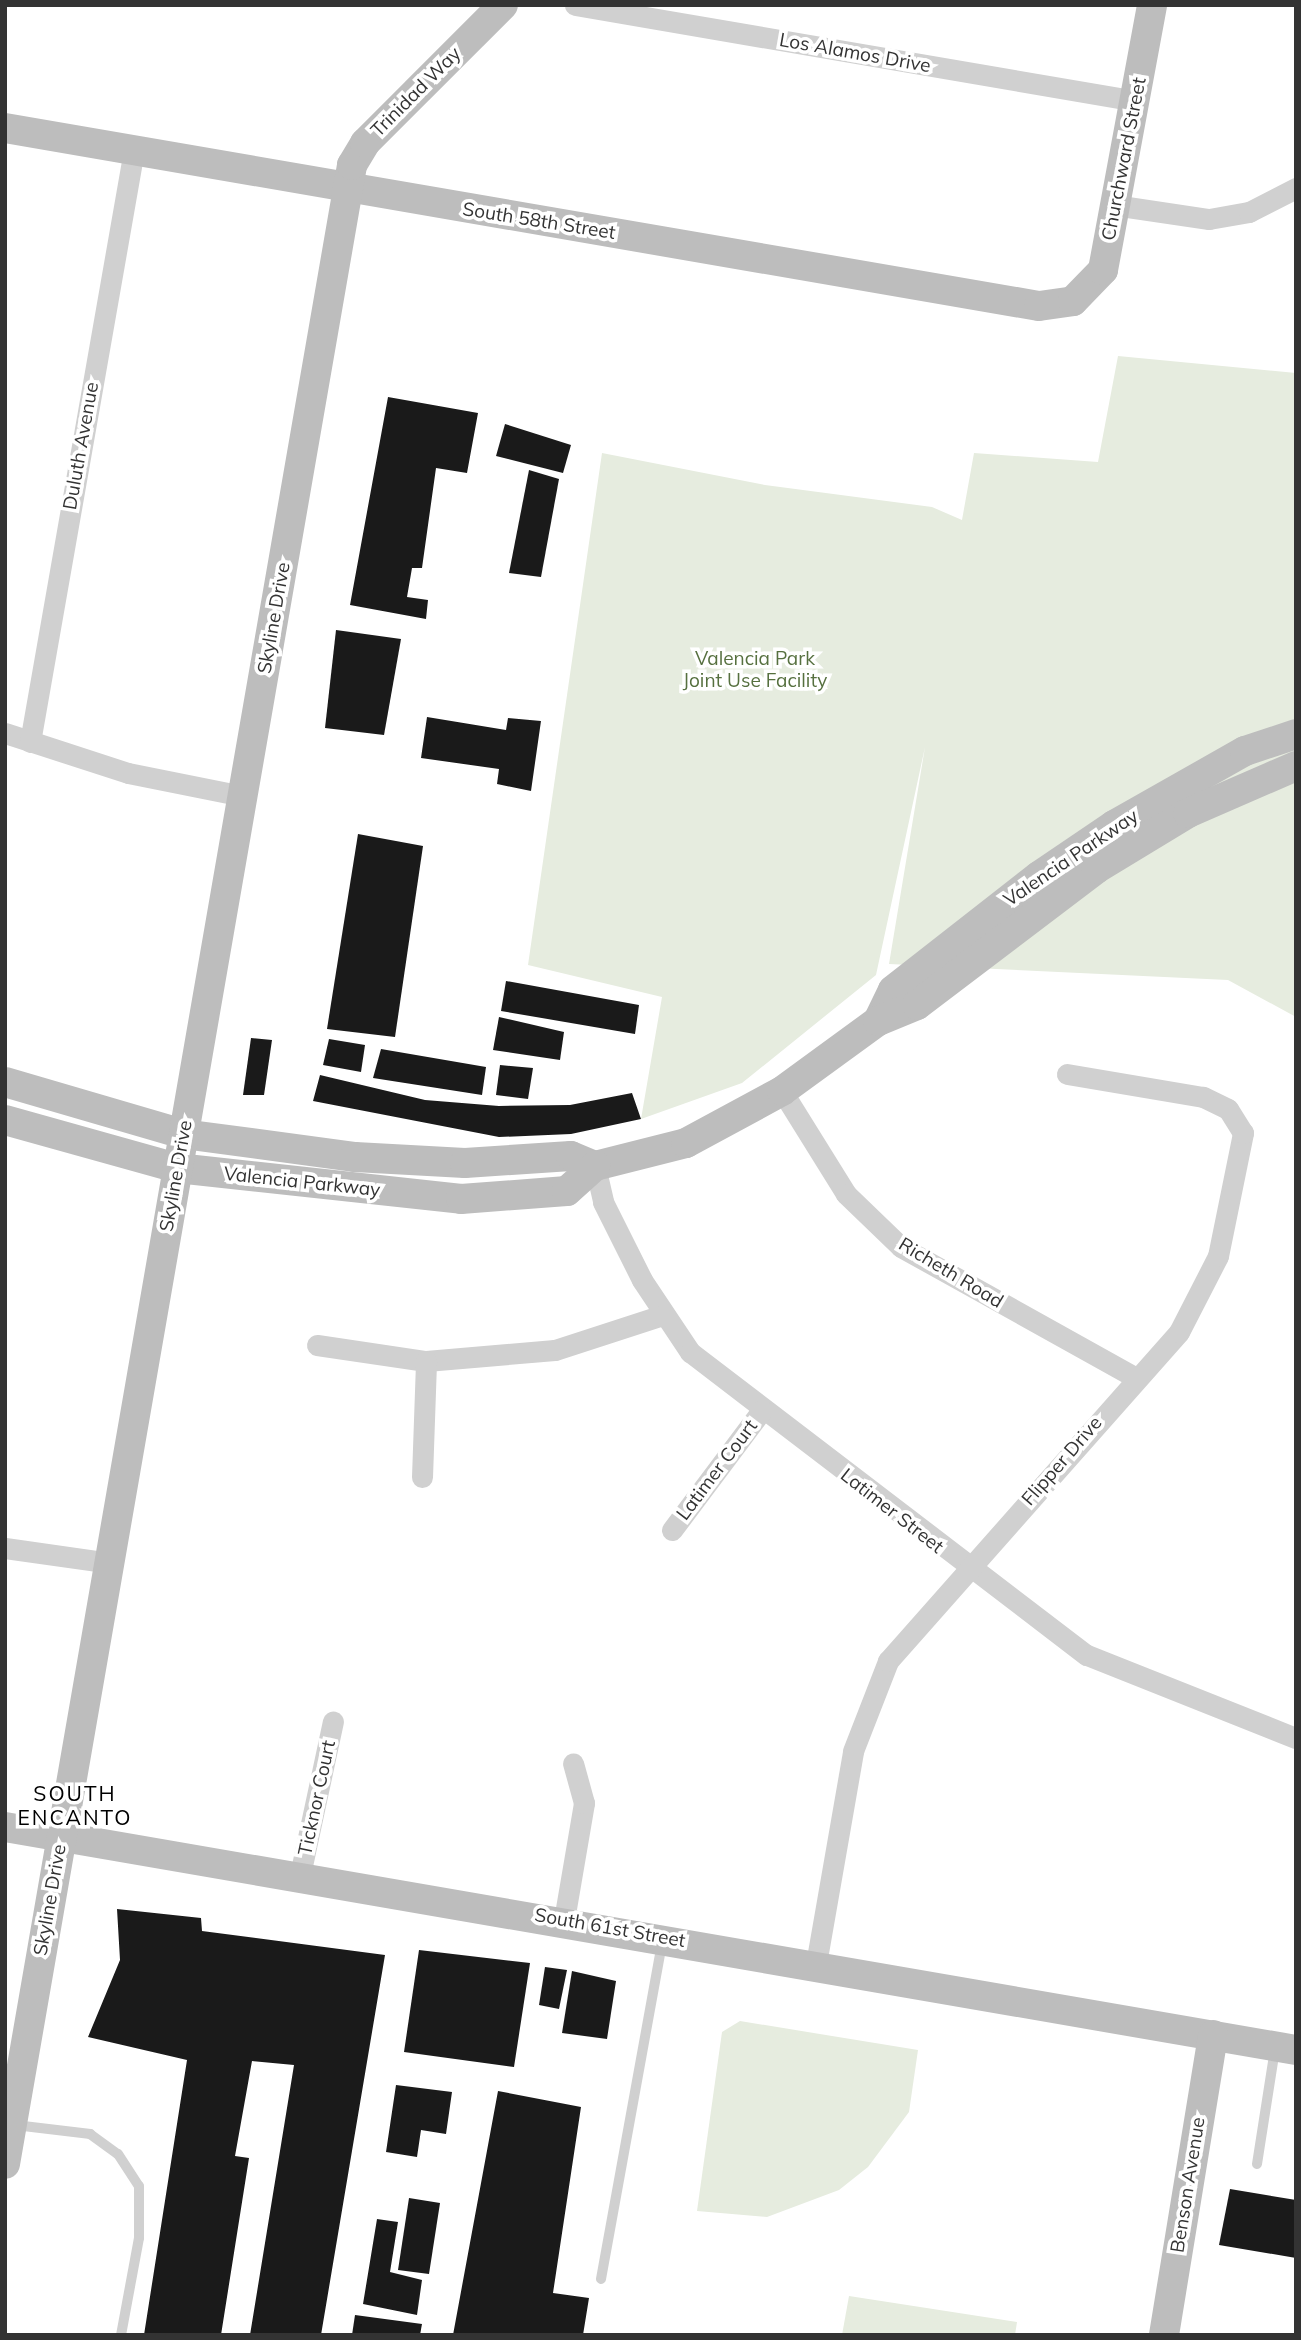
<!DOCTYPE html>
<html>
<head>
<meta charset="utf-8">
<style>
  body { margin:0 }
  #map { position:relative; width:1301px; height:2340px; overflow:hidden; background:#fff; font-family:Mulish,sans-serif }
  div>[style] { position:absolute }
  .green>* { inset:0; background:#e6ecdf }
  .building>* { inset:0; background:#1a1a1a }
  .lane>* { height:10px; margin:-5px; padding:0 5px; transform-origin:5px; border-radius:5px; background:#d0d0d0 }
  .street>* { height:21px; margin:-10.5px; padding:0 10.5px; transform-origin:10.5px; border-radius:10.5px; background:#d0d0d0 }
  .secondary>* { height:30px; margin:-15px; padding:0 15px; transform-origin:15px; border-radius:15px; background:#bdbdbd }
  span { translate:-50% -50%; white-space:nowrap; text-align:center; line-height:1.15; -webkit-text-stroke:7px #fff; paint-order:stroke }
  .street-label { font-size:19px; color:#333 }
  .park-label { font-size:19px; color:#56703f }
  .neighbourhood-label { font-size:21px; color:#000; letter-spacing:2px }
  .frame { position:absolute; inset:0; border:7px solid #333; pointer-events:none }
</style>
</head>
<body>
<div id="map">
  <div class="green">
    <i style="clip-path:polygon(1118px 356px,1296px 373px,1296px 1017px,1228px 980px,889px 964px,925px 747px,876px 975px,742px 1083px,641px 1119px,662px 997px,528px 965px,602px 453px,765px 485px,932px 507px,962px 520px,974px 453px,1098px 462px)"></i>
    <i style="clip-path:polygon(740px 2021px,918px 2050px,909px 2112px,868px 2167px,839px 2190px,767px 2217px,697px 2211px,722px 2032px)"></i>
    <i style="clip-path:polygon(849px 2296px,1017px 2322px,1015px 2335px,842px 2335px)"></i>
  </div>
  <div class="building">
    <i style="clip-path:polygon(388px 397px,478px 413px,467px 473px,436px 468px,422px 568px,412px 568px,407px 597px,428px 600px,426px 619px,350px 605px)"></i>
    <i style="clip-path:polygon(505px 424px,571px 445px,563px 473px,496px 456px)"></i>
    <i style="clip-path:polygon(529px 470px,559px 479px,541px 577px,509px 573px)"></i>
    <i style="clip-path:polygon(336px 630px,401px 639px,384px 735px,325px 728px)"></i>
    <i style="clip-path:polygon(427px 717px,506px 730px,508px 718px,541px 721px,531px 791px,497px 784px,499px 769px,421px 758px)"></i>
    <i style="clip-path:polygon(358px 834px,423px 846px,395px 1037px,327px 1029px)"></i>
    <i style="clip-path:polygon(506px 981px,639px 1005px,635px 1034px,501px 1011px)"></i>
    <i style="clip-path:polygon(499px 1017px,564px 1032px,560px 1060px,493px 1050px)"></i>
    <i style="clip-path:polygon(251px 1038px,272px 1040px,264px 1095px,243px 1095px)"></i>
    <i style="clip-path:polygon(329px 1039px,365px 1045px,361px 1072px,323px 1065px)"></i>
    <i style="clip-path:polygon(381px 1049px,486px 1067px,482px 1095px,373px 1078px)"></i>
    <i style="clip-path:polygon(500px 1065px,533px 1068px,528px 1099px,496px 1095px)"></i>
    <i style="clip-path:polygon(320px 1075px,425px 1100px,499px 1106px,570px 1105px,632px 1093px,641px 1119px,571px 1134px,499px 1137px,313px 1101px)"></i>
    <i style="clip-path:polygon(117px 1909px,201px 1918px,202px 1931px,385px 1955px,321px 2335px,250px 2335px,294px 2065px,252px 2061px,235px 2156px,249px 2158px,221px 2335px,144px 2335px,187px 2060px,88px 2037px,120px 1960px)"></i>
    <i style="clip-path:polygon(419px 1950px,530px 1963px,514px 2067px,404px 2052px)"></i>
    <i style="clip-path:polygon(545px 1967px,567px 1970px,559px 2009px,539px 2005px)"></i>
    <i style="clip-path:polygon(572px 1971px,616px 1981px,607px 2039px,562px 2033px)"></i>
    <i style="clip-path:polygon(396px 2085px,452px 2092px,446px 2134px,421px 2130px,417px 2157px,386px 2152px)"></i>
    <i style="clip-path:polygon(498px 2091px,581px 2107px,553px 2293px,589px 2298px,583px 2335px,453px 2335px)"></i>
    <i style="clip-path:polygon(1230px 2189px,1296px 2200px,1296px 2258px,1219px 2245px)"></i>
    <i style="clip-path:polygon(409px 2198px,440px 2203px,429px 2274px,398px 2270px)"></i>
    <i style="clip-path:polygon(377px 2219px,398px 2222px,390px 2272px,422px 2280px,417px 2315px,363px 2304px)"></i>
    <i style="clip-path:polygon(355px 2315px,422px 2324px,420px 2335px,352px 2335px)"></i>
  </div>
  <div class="lane">
    <i style="left:15px;top:2125px;width:76px;rotate:6.8deg"></i>
    <i style="left:90px;top:2134px;width:34px;rotate:36deg"></i>
    <i style="left:118px;top:2154px;width:38px;rotate:57deg"></i>
    <i style="left:139px;top:2186px;width:52px;rotate:90deg"></i>
    <i style="left:139px;top:2238px;width:99px;rotate:100.5deg"></i>
    <i style="left:1257px;top:2164px;width:116px;rotate:-81.1deg"></i>
    <i style="left:601px;top:2279px;width:341px;rotate:-79.7deg"></i>
  </div>
  <div class="street">
    <i style="left:575px;top:5px;width:569px;rotate:9.71deg"></i>
    <i style="left:1114px;top:205px;width:96px;rotate:8.4deg"></i>
    <i style="left:1209px;top:219px;width:41px;rotate:-9.9deg"></i>
    <i style="left:1249px;top:212px;width:53px;rotate:-27.1deg"></i>
    <i style="left:5px;top:733px;width:129px;rotate:18deg"></i>
    <i style="left:128px;top:773px;width:117px;rotate:11.3deg"></i>
    <i style="left:30px;top:742px;width:601px;rotate:-80.04deg"></i>
    <i style="left:782px;top:1091px;width:121px;rotate:58.1deg"></i>
    <i style="left:846px;top:1194px;width:76px;rotate:43.9deg"></i>
    <i style="left:901px;top:1247px;width:268px;rotate:29.1deg"></i>
    <i style="left:595px;top:1166px;width:37px;rotate:77deg"></i>
    <i style="left:603px;top:1202px;width:87px;rotate:63.4deg"></i>
    <i style="left:642px;top:1280px;width:87px;rotate:56.3deg"></i>
    <i style="left:690px;top:1352px;width:499px;rotate:37.4deg"></i>
    <i style="left:1087px;top:1655px;width:225px;rotate:21.7deg"></i>
    <i style="left:317px;top:1345px;width:110px;rotate:8.4deg"></i>
    <i style="left:426px;top:1361px;width:129px;rotate:-4.9deg"></i>
    <i style="left:555px;top:1350px;width:114px;rotate:-18deg"></i>
    <i style="left:422px;top:1477px;width:116px;rotate:-88deg"></i>
    <i style="left:672px;top:1530px;width:150px;rotate:-53.1deg"></i>
    <i style="left:5px;top:1548px;width:106px;rotate:8.1deg"></i>
    <i style="left:300px;top:1875px;width:157px;rotate:-77.9deg"></i>
    <i style="left:564px;top:1920px;width:119px;rotate:-80.3deg"></i>
    <i style="left:584px;top:1803px;width:41px;rotate:-105.4deg"></i>
    <i style="left:816px;top:1964px;width:216px;rotate:-80.1deg"></i>
    <i style="left:853px;top:1751px;width:97px;rotate:-68.7deg"></i>
    <i style="left:888px;top:1661px;width:439px;rotate:-48.5deg"></i>
    <i style="left:1179px;top:1332px;width:85px;rotate:-62.8deg"></i>
    <i style="left:1218px;top:1256px;width:126px;rotate:-78.5deg"></i>
    <i style="left:1243px;top:1133px;width:28px;rotate:-122deg"></i>
    <i style="left:1228px;top:1109px;width:28px;rotate:-154deg"></i>
    <i style="left:1203px;top:1097px;width:138px;rotate:-170.4deg"></i>
  </div>
  <div class="secondary">
    <i style="left:5px;top:128px;width:1049px;rotate:9.77deg"></i>
    <i style="left:1039px;top:306px;width:34px;rotate:-8deg"></i>
    <i style="left:1073px;top:301px;width:43px;rotate:-45.9deg"></i>
    <i style="left:1103px;top:270px;width:269px;rotate:-79.5deg"></i>
    <i style="left:878px;top:1021px;width:34px;rotate:-64deg"></i>
    <i style="left:893px;top:990px;width:185px;rotate:-38deg"></i>
    <i style="left:1039px;top:876px;width:91px;rotate:-34.2deg"></i>
    <i style="left:1114px;top:825px;width:150px;rotate:-29.5deg"></i>
    <i style="left:1245px;top:751px;width:54px;rotate:-18.4deg"></i>
    <i style="left:5px;top:1082px;width:185px;rotate:16.3deg"></i>
    <i style="left:183px;top:1134px;width:174px;rotate:7.6deg"></i>
    <i style="left:355px;top:1157px;width:110px;rotate:3.1deg"></i>
    <i style="left:465px;top:1163px;width:106px;rotate:-3.8deg"></i>
    <i style="left:571px;top:1156px;width:26px;rotate:23deg"></i>
    <i style="left:595px;top:1166px;width:94px;rotate:-14.2deg"></i>
    <i style="left:686px;top:1143px;width:109px;rotate:-28.4deg"></i>
    <i style="left:782px;top:1091px;width:119px;rotate:-36.1deg"></i>
    <i style="left:878px;top:1021px;width:42px;rotate:-22.3deg"></i>
    <i style="left:917px;top:1005px;width:225px;rotate:-37.2deg"></i>
    <i style="left:1096px;top:869px;width:108px;rotate:-31.3deg"></i>
    <i style="left:1188px;top:813px;width:118px;rotate:-23.5deg"></i>
    <i style="left:5px;top:1120px;width:179px;rotate:15.6deg"></i>
    <i style="left:177px;top:1168px;width:286px;rotate:6.2deg"></i>
    <i style="left:461px;top:1199px;width:106px;rotate:-4.3deg"></i>
    <i style="left:567px;top:1191px;width:38px;rotate:-42deg"></i>
    <i style="left:5px;top:1827px;width:1310px;rotate:9.8deg"></i>
    <i style="left:5px;top:2164px;width:2029px;rotate:-80.15deg"></i>
    <i style="left:352px;top:165px;width:26px;rotate:-59deg"></i>
    <i style="left:365px;top:143px;width:195px;rotate:-45deg"></i>
    <i style="left:1164px;top:2335px;width:304px;rotate:-80.7deg"></i>
  </div>
  <div class="street-label">
    <span style="left:855px;top:53px;rotate:10deg">Los Alamos Drive</span>
    <span style="left:416px;top:92px;rotate:-45deg">Trinidad Way</span>
    <span style="left:1124px;top:159px;rotate:-79deg">Churchward Street</span>
    <span style="left:539px;top:221px;rotate:9deg">South 58th Street</span>
    <span style="left:81px;top:446px;rotate:-80deg">Duluth Avenue</span>
    <span style="left:274px;top:618px;rotate:-80deg">Skyline Drive</span>
    <span style="left:1071px;top:858px;rotate:-34deg">Valencia Parkway</span>
    <span style="left:176px;top:1176px;rotate:-80deg">Skyline Drive</span>
    <span style="left:302px;top:1182px;rotate:6deg">Valencia Parkway</span>
    <span style="left:951px;top:1273px;rotate:31deg">Richeth Road</span>
    <span style="left:1062px;top:1461px;rotate:-49deg">Flipper Drive</span>
    <span style="left:717px;top:1470px;rotate:-53deg">Latimer Court</span>
    <span style="left:892px;top:1511px;rotate:38deg">Latimer Street</span>
    <span style="left:317px;top:1798px;rotate:-78deg">Ticknor Court</span>
    <span style="left:50px;top:1900px;rotate:-80deg">Skyline Drive</span>
    <span style="left:610px;top:1928px;rotate:10deg">South 61st Street</span>
    <span style="left:1188px;top:2185px;rotate:-81deg">Benson Avenue</span>
  </div>
  <div class="park-label">
    <span style="left:755px;top:670px">Valencia Park<br>Joint Use Facility</span>
  </div>
  <div class="neighbourhood-label">
    <span style="left:75px;top:1805px">SOUTH<br>ENCANTO</span>
  </div>
  <div class="frame"></div>
</div>
</body>
</html>
